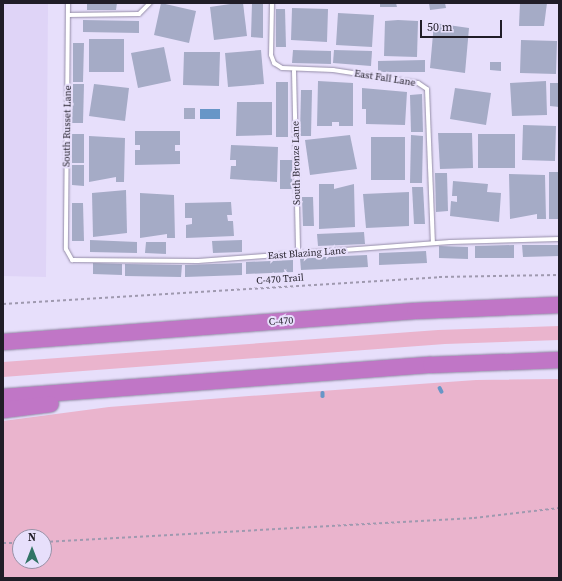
<!DOCTYPE html>
<html>
<head>
<meta charset="utf-8">
<style>
  body { margin:0 }
  #map { position:relative; width:562px; height:581px; overflow:hidden; background:#e7dffb; font-family:"Source Serif 4",serif }
  div>[style] { position:absolute }
  .built>* { inset:0; background:#dfd4f7 }
  .green>* { inset:0; background:#eab4cd }
  .water>* { inset:0; background:#6796c7 }
  .stream>* { height:3.5px; margin:-1.75px; padding:0 1.75px; transform-origin:1.75px; border-radius:1.75px; background:#6796c7 }
  .building>* { inset:0; background:#a5abc6 }
  .path>* { height:2px; margin-top:-1px; transform-origin:0; background:repeating-linear-gradient(90deg,#9f99af 0 3px,transparent 0 6px) }
  .roads { filter:drop-shadow(0 0 1px #948ca7) drop-shadow(0 0 1px #948ca7) }
  .lane>* { height:4px; margin:-2px; padding:0 2px; transform-origin:2px; border-radius:2px; background:#fff }
  .highway>* { height:16px; margin:-8px; padding:0 8px; transform-origin:8px; border-radius:8px; background:#c076c6 }
  span { translate:-50% -50%; white-space:nowrap; text-align:center; line-height:1.15; -webkit-text-stroke:4px #e7dffb; paint-order:stroke }
  .street-label { font-size:10px; color:#201d27 }
  .frame { position:absolute; inset:0; border:4px solid #201d27; pointer-events:none }
  .north { position:absolute; left:12px; top:529px; width:40px; height:40px; box-sizing:border-box; background:#e7dffb; border:1px solid #9791a6; border-radius:50%; rotate:0deg; font-size:11px; font-weight:700; line-height:16px; text-align:center; color:#201d27 }
  .north::after { content:''; display:block; margin:auto; width:14px; height:18px; background:#317465; clip-path:polygon(50% 0,100% 100%,50% 72%,0 100%) }
  .scale { position:absolute; left:420px; top:20px; width:82px; height:18px; box-sizing:border-box; border:2px solid #201d27; border-top:0; padding-left:5px; font-size:12px; line-height:14px; white-space:nowrap; color:#201d27; -webkit-text-stroke:3px #e7dffb; paint-order:stroke }
</style>
</head>
<body>
<div id="map">
  <div class="built">
    <i style="clip-path:polygon(3px 3px,48px 3px,46px 277px,3px 276px)"></i>
  </div>
  <div class="green">
    <i style="clip-path:polygon(559px 326px,559px 340px,445px 344px,3px 377px,3px 362px,438px 330px)"></i>
    <i style="clip-path:polygon(evenodd,559px 379px,559px 578px,3px 578px,3px 421px,109px 407px,249px 396px,476px 380px,559px 379px,20px 537px,44px 537px,44px 561px,20px 561px,20px 537px)"></i>
  </div>
  <div class="water">
    <i style="clip-path:polygon(200px 109px,220px 109px,220px 119px,200px 119px)"></i>
  </div>
  <div class="stream">
    <i style="left:440px;top:388px;width:4px;rotate:63deg"></i>
    <i style="left:323px;top:393px;width:3px;rotate:90deg"></i>
  </div>
  <div class="building">
    <i style="clip-path:polygon(87px 3px,117px 3px,116px 10px,87px 10px)"></i>
    <i style="clip-path:polygon(161px 3px,196px 11px,189px 43px,154px 35px)"></i>
    <i style="clip-path:polygon(237px 3px,243px 3px,247px 36px,214px 40px,210px 7px)"></i>
    <i style="clip-path:polygon(252px 3px,263px 3px,263px 38px,251px 37px)"></i>
    <i style="clip-path:polygon(380px 3px,396px 3px,397px 7px,380px 7px)"></i>
    <i style="clip-path:polygon(429px 3px,445px 3px,446px 8px,430px 10px)"></i>
    <i style="clip-path:polygon(520px 3px,547px 3px,544px 26px,519px 26px)"></i>
    <i style="clip-path:polygon(292px 8px,328px 9px,327px 42px,291px 40px)"></i>
    <i style="clip-path:polygon(276px 9px,285px 9px,286px 47px,276px 47px)"></i>
    <i style="clip-path:polygon(338px 13px,374px 15px,372px 47px,336px 45px)"></i>
    <i style="clip-path:polygon(83px 20px,139px 21px,139px 33px,83px 32px)"></i>
    <i style="clip-path:polygon(398px 20px,418px 21px,417px 57px,384px 56px,385px 21px)"></i>
    <i style="clip-path:polygon(434px 23px,469px 28px,465px 73px,430px 68px)"></i>
    <i style="clip-path:polygon(89px 39px,124px 39px,124px 72px,89px 72px)"></i>
    <i style="clip-path:polygon(521px 40px,557px 41px,556px 74px,520px 73px)"></i>
    <i style="clip-path:polygon(73px 43px,84px 43px,83px 82px,73px 82px)"></i>
    <i style="clip-path:polygon(164px 47px,171px 81px,138px 88px,131px 53px)"></i>
    <i style="clip-path:polygon(261px 50px,264px 84px,228px 87px,225px 53px)"></i>
    <i style="clip-path:polygon(293px 50px,331px 51px,331px 64px,292px 63px)"></i>
    <i style="clip-path:polygon(334px 50px,372px 51px,371px 66px,333px 63px)"></i>
    <i style="clip-path:polygon(184px 52px,220px 52px,219px 86px,183px 85px)"></i>
    <i style="clip-path:polygon(425px 60px,425px 72px,378px 72px,378px 61px)"></i>
    <i style="clip-path:polygon(490px 62px,501px 62px,501px 71px,490px 70px)"></i>
    <i style="clip-path:polygon(318px 81px,353px 83px,353px 126px,339px 126px,339px 122px,332px 122px,332px 126px,317px 126px)"></i>
    <i style="clip-path:polygon(546px 81px,547px 115px,512px 116px,510px 83px)"></i>
    <i style="clip-path:polygon(276px 82px,288px 82px,288px 137px,276px 137px)"></i>
    <i style="clip-path:polygon(550px 83px,559px 83px,559px 107px,550px 106px)"></i>
    <i style="clip-path:polygon(73px 84px,84px 84px,83px 123px,72px 123px)"></i>
    <i style="clip-path:polygon(94px 84px,129px 88px,125px 121px,89px 116px)"></i>
    <i style="clip-path:polygon(362px 88px,407px 92px,405px 125px,366px 124px,366px 109px,362px 109px)"></i>
    <i style="clip-path:polygon(455px 88px,491px 93px,486px 125px,450px 119px)"></i>
    <i style="clip-path:polygon(301px 90px,312px 90px,311px 136px,300px 136px)"></i>
    <i style="clip-path:polygon(422px 94px,423px 132px,411px 132px,410px 95px)"></i>
    <i style="clip-path:polygon(237px 102px,272px 102px,272px 135px,236px 136px)"></i>
    <i style="clip-path:polygon(184px 108px,195px 108px,195px 119px,184px 119px)"></i>
    <i style="clip-path:polygon(523px 125px,556px 126px,555px 161px,522px 160px)"></i>
    <i style="clip-path:polygon(135px 131px,180px 131px,180px 145px,175px 145px,175px 151px,180px 151px,180px 164px,135px 165px,135px 150px,140px 150px,140px 145px,135px 145px)"></i>
    <i style="clip-path:polygon(438px 133px,472px 133px,473px 168px,440px 169px)"></i>
    <i style="clip-path:polygon(72px 134px,84px 134px,84px 163px,72px 163px)"></i>
    <i style="clip-path:polygon(478px 134px,515px 134px,515px 168px,478px 168px)"></i>
    <i style="clip-path:polygon(350px 135px,357px 169px,310px 175px,305px 140px)"></i>
    <i style="clip-path:polygon(411px 135px,423px 136px,422px 183px,410px 183px)"></i>
    <i style="clip-path:polygon(89px 136px,125px 138px,124px 182px,116px 182px,116px 177px,89px 182px)"></i>
    <i style="clip-path:polygon(371px 137px,405px 137px,405px 180px,371px 180px)"></i>
    <i style="clip-path:polygon(231px 145px,278px 147px,277px 182px,230px 179px,231px 166px,236px 166px,236px 160px,230px 160px)"></i>
    <i style="clip-path:polygon(280px 160px,292px 160px,292px 189px,280px 189px)"></i>
    <i style="clip-path:polygon(72px 165px,84px 165px,84px 186px,72px 185px)"></i>
    <i style="clip-path:polygon(549px 172px,559px 172px,559px 219px,549px 219px)"></i>
    <i style="clip-path:polygon(435px 173px,447px 173px,448px 211px,436px 212px)"></i>
    <i style="clip-path:polygon(509px 174px,545px 175px,546px 219px,537px 219px,537px 214px,510px 219px)"></i>
    <i style="clip-path:polygon(453px 181px,488px 184px,487px 192px,501px 193px,499px 222px,450px 216px,451px 201px,457px 202px,457px 196px,452px 196px)"></i>
    <i style="clip-path:polygon(319px 184px,334px 184px,334px 189px,354px 184px,355px 227px,319px 229px)"></i>
    <i style="clip-path:polygon(412px 187px,423px 187px,425px 224px,414px 224px)"></i>
    <i style="clip-path:polygon(126px 190px,127px 233px,93px 237px,92px 193px)"></i>
    <i style="clip-path:polygon(409px 192px,409px 226px,366px 228px,363px 194px)"></i>
    <i style="clip-path:polygon(140px 193px,174px 195px,175px 238px,167px 238px,167px 234px,140px 238px)"></i>
    <i style="clip-path:polygon(302px 197px,313px 197px,314px 226px,303px 226px)"></i>
    <i style="clip-path:polygon(231px 202px,232px 215px,227px 215px,228px 221px,233px 221px,234px 236px,186px 238px,186px 225px,192px 224px,192px 218px,185px 218px,185px 203px)"></i>
    <i style="clip-path:polygon(72px 203px,83px 203px,84px 241px,72px 241px)"></i>
    <i style="clip-path:polygon(364px 232px,365px 244px,318px 246px,317px 234px)"></i>
    <i style="clip-path:polygon(90px 240px,137px 242px,137px 253px,90px 252px)"></i>
    <i style="clip-path:polygon(242px 240px,242px 252px,213px 253px,212px 241px)"></i>
    <i style="clip-path:polygon(146px 242px,166px 242px,166px 254px,145px 253px)"></i>
    <i style="clip-path:polygon(514px 245px,514px 258px,475px 258px,475px 246px)"></i>
    <i style="clip-path:polygon(522px 245px,559px 245px,559px 256px,523px 257px)"></i>
    <i style="clip-path:polygon(439px 246px,468px 247px,468px 259px,439px 258px)"></i>
    <i style="clip-path:polygon(426px 251px,427px 263px,379px 265px,379px 253px)"></i>
    <i style="clip-path:polygon(367px 255px,368px 267px,301px 270px,300px 258px)"></i>
    <i style="clip-path:polygon(293px 260px,293px 272px,246px 274px,246px 262px)"></i>
    <i style="clip-path:polygon(93px 263px,122px 264px,122px 275px,93px 274px)"></i>
    <i style="clip-path:polygon(242px 263px,242px 275px,185px 277px,185px 265px)"></i>
    <i style="clip-path:polygon(125px 264px,182px 265px,181px 277px,125px 276px)"></i>
  </div>
  <div class="path">
    <i style="left:3px;top:304px;width:437px;rotate:-3.5deg"></i>
    <i style="left:439px;top:277px;width:120px;rotate:-1deg"></i>
    <i style="left:44px;top:542px;width:431px;rotate:-3.2deg"></i>
    <i style="left:474px;top:518px;width:86px;rotate:-6.7deg"></i>
    <i style="left:3px;top:543px;width:17px"></i>
  </div>
  <div class="roads">
    <div class="lane">
      <i style="left:68px;top:3px;width:246px;rotate:90.5deg"></i>
      <i style="left:66px;top:249px;width:13px;rotate:61deg"></i>
      <i style="left:72px;top:260px;width:126px;rotate:0.5deg"></i>
      <i style="left:198px;top:261px;width:253px;rotate:-4.3deg"></i>
      <i style="left:450px;top:242px;width:109px;rotate:-1.6deg"></i>
      <i style="left:272px;top:3px;width:52px;rotate:91.1deg"></i>
      <i style="left:271px;top:55px;width:9px;rotate:69deg"></i>
      <i style="left:274px;top:63px;width:9px;rotate:32deg"></i>
      <i style="left:282px;top:68px;width:51px;rotate:2.2deg"></i>
      <i style="left:333px;top:70px;width:86px;rotate:8.7deg"></i>
      <i style="left:418px;top:83px;width:11px;rotate:34deg"></i>
      <i style="left:427px;top:89px;width:154px;rotate:87.8deg"></i>
      <i style="left:68px;top:15px;width:71px;rotate:-0.8deg"></i>
      <i style="left:139px;top:14px;width:16px;rotate:-45deg"></i>
      <i style="left:294px;top:71px;width:183px;rotate:88.7deg"></i>
    </div>
    <div class="highway">
      <i style="left:3px;top:342px;width:413px;rotate:-4.3deg"></i>
      <i style="left:415px;top:311px;width:144px;rotate:-2.4deg"></i>
      <i style="left:3px;top:397px;width:429px;rotate:-4.3deg"></i>
      <i style="left:431px;top:365px;width:128px;rotate:-2.2deg"></i>
      <i style="left:3px;top:410px;width:48px;rotate:-7.1deg"></i>
    </div>
  </div>
  <div class="street-label">
    <span style="left:385px;top:78px;rotate:9deg">East Fall Lane</span>
    <span style="left:67px;top:126px;rotate:-89deg">South Russet Lane</span>
    <span style="left:296px;top:163px;rotate:-91deg">South Bronze Lane</span>
    <span style="left:307px;top:253px;rotate:-4deg">East Blazing Lane</span>
    <span style="left:280px;top:279px;rotate:-4deg">C-470 Trail</span>
    <span style="left:281px;top:321px;rotate:-4deg">C-470</span>
  </div>
  <div class="frame"></div>
  <div class="north">N</div>
  <div class="scale">50 m</div>
</div>
</body>
</html>
